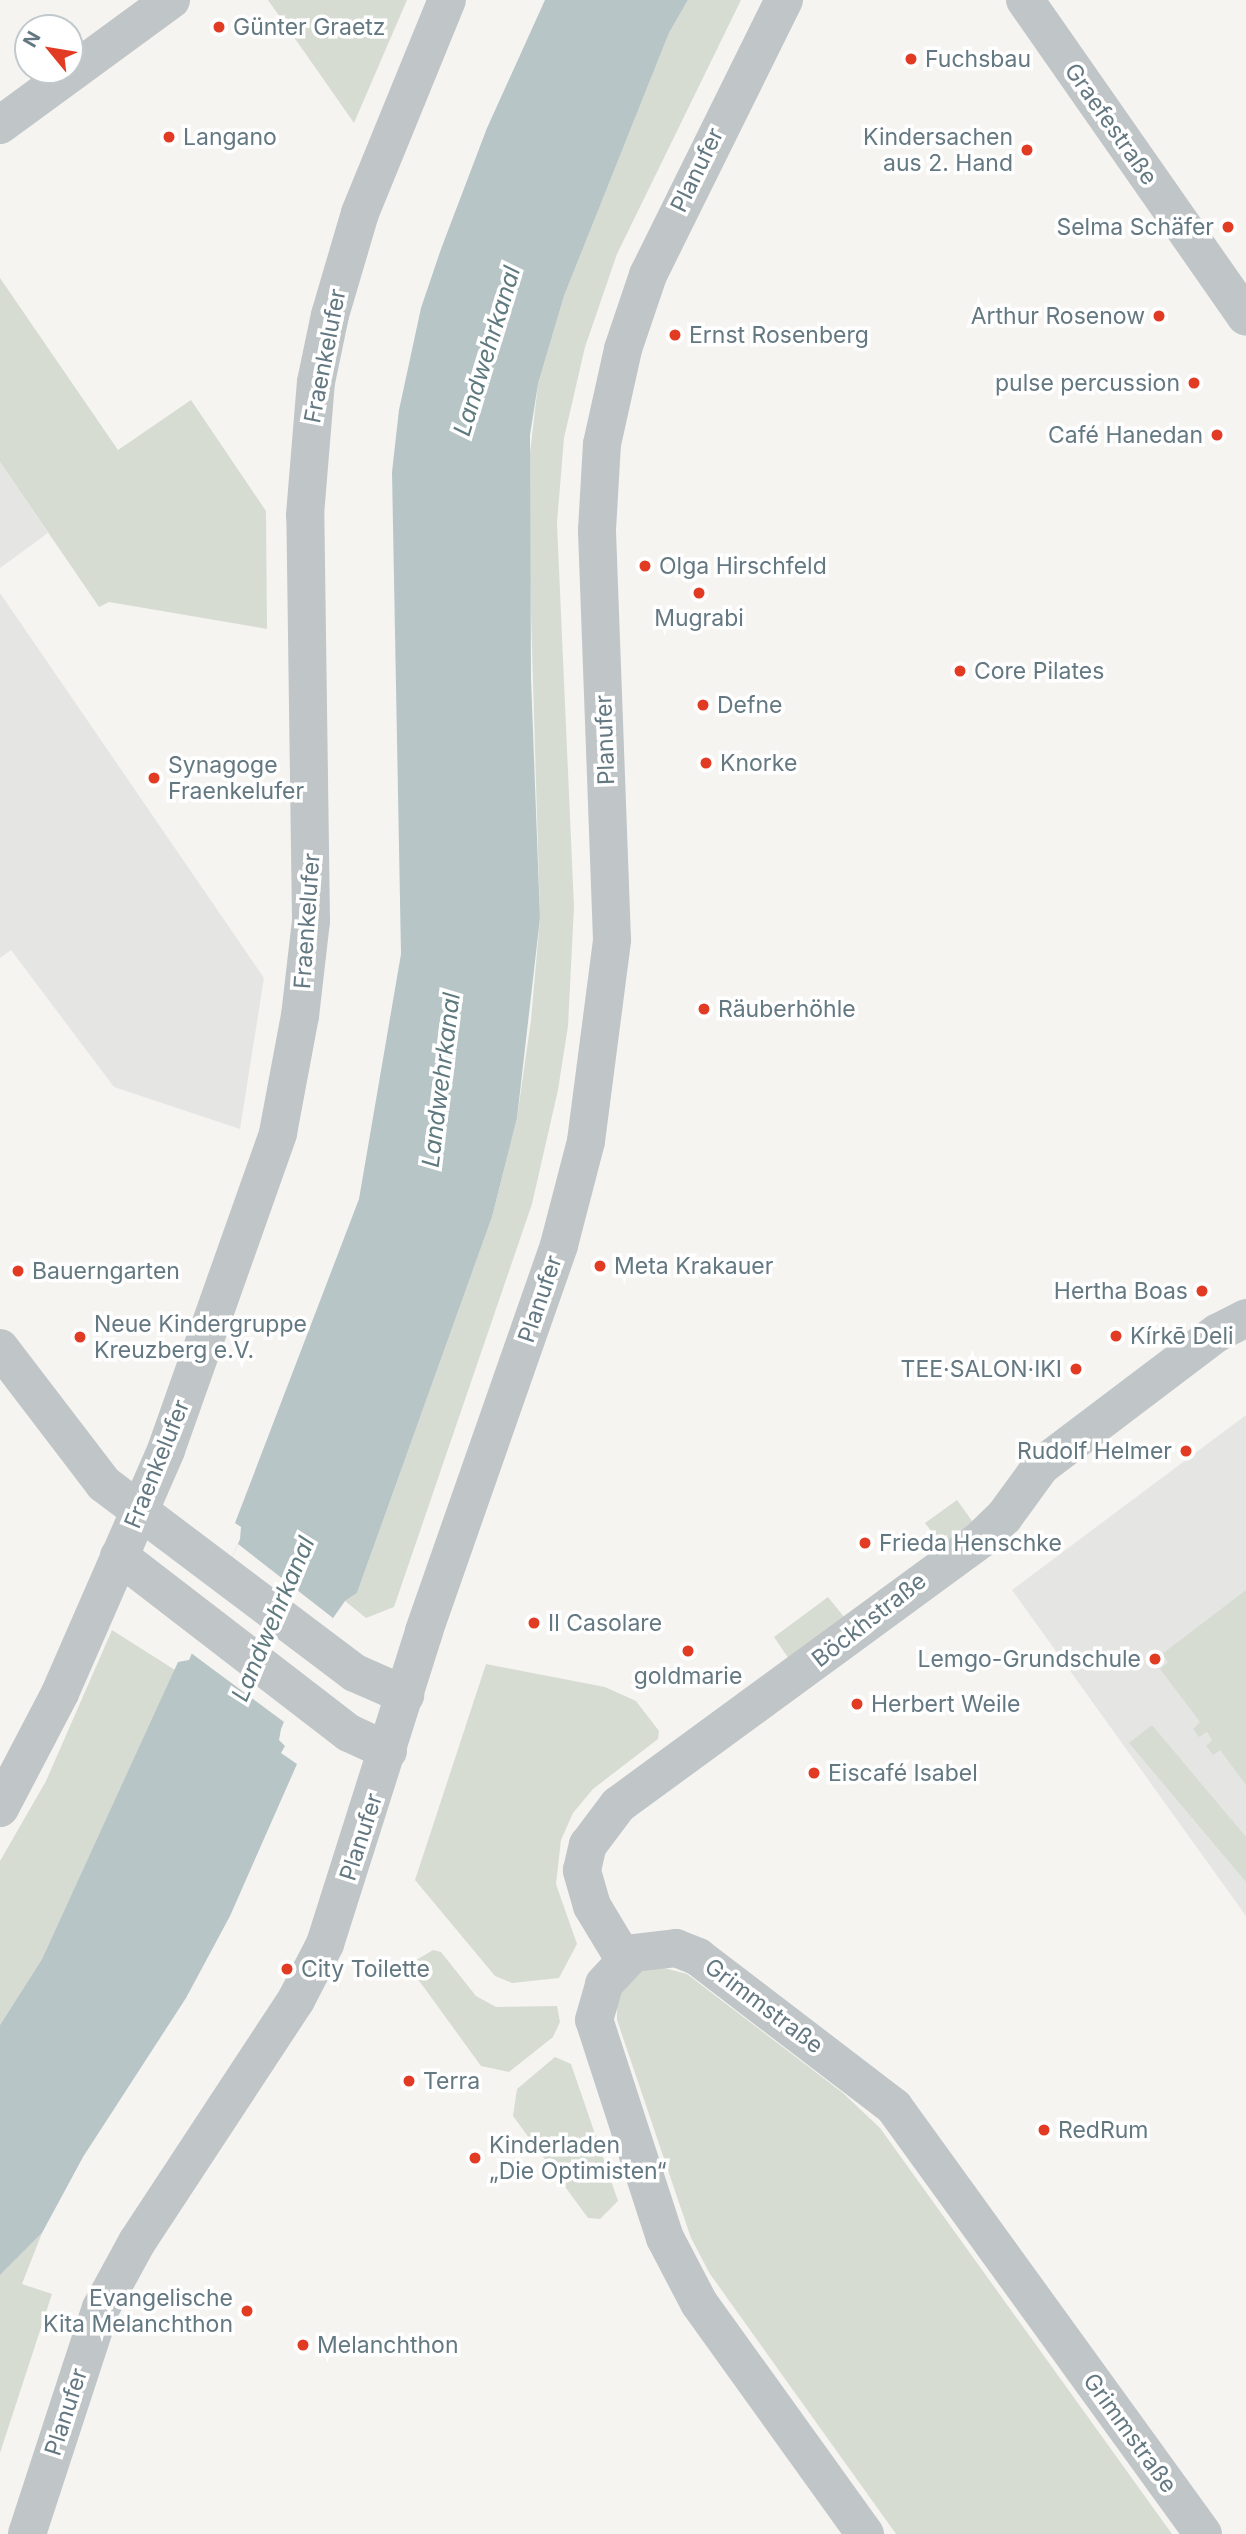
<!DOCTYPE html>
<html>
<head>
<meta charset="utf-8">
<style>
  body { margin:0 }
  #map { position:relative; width:1246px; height:2534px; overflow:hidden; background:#f5f4f1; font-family:Inter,sans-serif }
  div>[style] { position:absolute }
  .built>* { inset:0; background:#e5e6e4 }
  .green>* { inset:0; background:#d7dcd2 }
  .water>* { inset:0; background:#b7c5c7 }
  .pier>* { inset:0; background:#f5f4f1 }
  .minor>* { height:38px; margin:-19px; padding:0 19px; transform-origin:19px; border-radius:19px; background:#c0c5c7 }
  .dots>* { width:19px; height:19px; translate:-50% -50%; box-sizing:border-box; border:4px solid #fff; border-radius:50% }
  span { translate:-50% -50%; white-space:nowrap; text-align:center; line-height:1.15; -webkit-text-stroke:7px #fff; paint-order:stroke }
  .poi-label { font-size:23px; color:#647882 }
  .left { translate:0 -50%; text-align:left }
  .right { translate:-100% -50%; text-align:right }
  .street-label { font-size:23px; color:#647882 }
  .water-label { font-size:24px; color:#5f7a7f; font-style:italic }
  .north { position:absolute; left:14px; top:14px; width:70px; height:70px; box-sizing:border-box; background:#fff; border:2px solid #c1c9cd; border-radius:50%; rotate:300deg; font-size:19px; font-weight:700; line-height:28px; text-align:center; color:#647882 }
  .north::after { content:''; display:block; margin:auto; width:24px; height:32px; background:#e13b24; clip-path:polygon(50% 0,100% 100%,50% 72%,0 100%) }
</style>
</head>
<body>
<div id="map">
  <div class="built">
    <i style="clip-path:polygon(0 462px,48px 533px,0 568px)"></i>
    <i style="clip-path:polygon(0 593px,264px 978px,240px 1129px,114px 1087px,11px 950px,0 958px)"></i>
    <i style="clip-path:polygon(1246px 1415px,1246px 1916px,1012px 1590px)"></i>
  </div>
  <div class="green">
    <i style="clip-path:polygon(268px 0,407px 0,354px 123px)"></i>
    <i style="clip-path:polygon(688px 0,741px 0,617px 254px,585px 347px,564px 438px,557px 523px,574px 907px,568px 1026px,558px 1090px,532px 1204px,394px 1607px,366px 1618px,345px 1601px,357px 1593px,492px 1217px,517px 1118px,531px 1020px,540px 918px,527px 479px,538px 384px,564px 296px,669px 33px)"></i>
    <i style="clip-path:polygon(0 278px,118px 450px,191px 400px,266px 511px,267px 629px,109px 602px,99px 607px,0 462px)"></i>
    <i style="clip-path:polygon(957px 1500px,975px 1525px,943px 1547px,925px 1523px)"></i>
    <i style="clip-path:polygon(1246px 1590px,1246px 1785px,1220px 1750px,1213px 1755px,1206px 1746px,1212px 1740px,1207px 1732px,1199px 1737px,1193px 1729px,1200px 1722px,1160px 1669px,1168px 1662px,1162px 1654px)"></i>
    <i style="clip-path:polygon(828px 1597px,844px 1617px,791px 1662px,774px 1637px)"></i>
    <i style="clip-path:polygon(112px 1630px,175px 1670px,42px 1959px,0 2025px,0 1861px,46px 1781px)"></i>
    <i style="clip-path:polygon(486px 1664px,605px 1687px,636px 1701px,659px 1731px,658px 1739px,593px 1789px,573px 1813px,561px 1840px,556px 1884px,577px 1944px,559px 1978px,512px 1983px,495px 1976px,415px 1880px)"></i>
    <i style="clip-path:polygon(1152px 1725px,1246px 1837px,1246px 1882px,1129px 1743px)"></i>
    <i style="clip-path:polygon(433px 1950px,441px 1952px,476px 1996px,496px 2007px,557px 2006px,560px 2022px,553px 2037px,509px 2072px,481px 2066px,412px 1971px,413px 1962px)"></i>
    <i style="clip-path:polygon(653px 1965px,687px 1974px,843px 2093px,880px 2128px,1172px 2534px,896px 2534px,710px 2274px,691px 2238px,617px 2020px,617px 2000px,636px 1972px)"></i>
    <i style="clip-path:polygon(555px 2057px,571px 2064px,618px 2201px,600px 2219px,588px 2218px,513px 2116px,517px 2089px)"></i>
    <i style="clip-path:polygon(42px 2233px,22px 2284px,52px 2294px,0 2453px,0 2275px)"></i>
  </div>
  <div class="water">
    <i style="clip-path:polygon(545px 0,688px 0,669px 33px,564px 296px,538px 384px,530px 435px,531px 678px,540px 918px,517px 1118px,492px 1217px,357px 1593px,345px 1601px,319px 1638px,281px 1729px,279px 1740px,285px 1746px,281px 1753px,297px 1764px,230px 1916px,186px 1998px,83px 2157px,42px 2233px,0 2275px,0 2025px,42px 1959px,178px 1662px,189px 1660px,240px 1539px,241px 1527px,235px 1523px,359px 1199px,401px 954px,392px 472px,399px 410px,421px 308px,441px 249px,487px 128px)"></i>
  </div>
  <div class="pier">
    <i style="clip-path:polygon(238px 1544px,333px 1618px,284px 1722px,191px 1653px)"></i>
  </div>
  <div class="minor">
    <i style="left:1025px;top:0;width:386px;rotate:55.1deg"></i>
    <i style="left:0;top:125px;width:212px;rotate:-36.2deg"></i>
    <i style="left:0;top:1348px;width:171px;rotate:52.6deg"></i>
    <i style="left:104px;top:1484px;width:314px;rotate:37deg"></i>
    <i style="left:355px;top:1673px;width:55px;rotate:23.7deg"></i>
    <i style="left:119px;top:1556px;width:290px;rotate:37.6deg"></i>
    <i style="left:349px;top:1733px;width:43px;rotate:24.8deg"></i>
    <i style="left:0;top:1808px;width:130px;rotate:-62.4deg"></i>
    <i style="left:60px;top:1693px;width:265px;rotate:-66.4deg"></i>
    <i style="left:166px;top:1450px;width:336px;rotate:-70.5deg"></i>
    <i style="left:278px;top:1133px;width:119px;rotate:-79.4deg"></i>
    <i style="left:300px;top:1016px;width:96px;rotate:-83.4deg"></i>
    <i style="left:311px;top:921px;width:406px;rotate:-90.8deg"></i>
    <i style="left:305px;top:515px;width:133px;rotate:-85.3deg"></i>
    <i style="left:316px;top:382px;width:68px;rotate:-78.2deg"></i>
    <i style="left:330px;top:315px;width:106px;rotate:-73.6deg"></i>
    <i style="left:360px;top:213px;width:230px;rotate:-67.8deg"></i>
    <i style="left:624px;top:1959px;width:62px;rotate:-121.1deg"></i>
    <i style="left:592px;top:1906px;width:37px;rotate:-106deg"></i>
    <i style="left:582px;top:1870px;width:26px;rotate:-77deg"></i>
    <i style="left:588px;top:1845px;width:50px;rotate:-53.1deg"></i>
    <i style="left:618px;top:1805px;width:450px;rotate:-36.2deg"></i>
    <i style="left:981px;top:1539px;width:32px;rotate:-44deg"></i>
    <i style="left:1004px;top:1517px;width:63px;rotate:-54deg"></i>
    <i style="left:1041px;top:1466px;width:221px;rotate:-37.1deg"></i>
    <i style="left:1217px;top:1333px;width:33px;rotate:-27deg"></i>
    <i style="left:27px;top:2534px;width:238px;rotate:-71.9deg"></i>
    <i style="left:101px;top:2308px;width:75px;rotate:-61.4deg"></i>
    <i style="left:137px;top:2242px;width:290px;rotate:-56.7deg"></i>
    <i style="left:296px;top:2000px;width:63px;rotate:-62.6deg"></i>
    <i style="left:325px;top:1944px;width:328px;rotate:-72.4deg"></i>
    <i style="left:424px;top:1631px;width:409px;rotate:-70.7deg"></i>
    <i style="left:559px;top:1245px;width:107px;rotate:-75.4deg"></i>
    <i style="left:586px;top:1141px;width:203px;rotate:-82.6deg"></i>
    <i style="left:612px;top:940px;width:410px;rotate:-92.1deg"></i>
    <i style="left:597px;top:530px;width:86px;rotate:-86.7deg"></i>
    <i style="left:602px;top:444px;width:97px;rotate:-77.5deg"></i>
    <i style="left:623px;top:349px;width:78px;rotate:-71.3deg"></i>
    <i style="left:648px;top:275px;width:307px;rotate:-63.7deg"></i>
    <i style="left:865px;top:2534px;width:284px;rotate:-125.7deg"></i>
    <i style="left:699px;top:2303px;width:73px;rotate:-117.6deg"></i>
    <i style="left:665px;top:2238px;width:229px;rotate:-108deg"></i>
    <i style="left:594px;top:2020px;width:37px;rotate:-74deg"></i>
    <i style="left:604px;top:1984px;width:42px;rotate:-46.9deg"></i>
    <i style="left:633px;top:1953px;width:43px;rotate:-6.6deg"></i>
    <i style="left:676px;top:1948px;width:24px;rotate:22deg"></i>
    <i style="left:698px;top:1957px;width:247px;rotate:37.4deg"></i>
    <i style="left:894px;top:2107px;width:527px;rotate:54.11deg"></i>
  </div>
  <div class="dots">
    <i style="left:219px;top:27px;background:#e13b24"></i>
    <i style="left:911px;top:59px;background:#e13b24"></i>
    <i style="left:169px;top:137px;background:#e13b24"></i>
    <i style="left:1027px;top:150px;background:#e13b24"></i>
    <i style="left:1228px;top:227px;background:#e13b24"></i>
    <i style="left:1159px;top:316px;background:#e13b24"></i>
    <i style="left:675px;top:335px;background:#e13b24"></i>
    <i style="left:1194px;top:383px;background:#e13b24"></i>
    <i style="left:1217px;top:435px;background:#e13b24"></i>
    <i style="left:645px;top:566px;background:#e13b24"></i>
    <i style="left:699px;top:593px;background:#e13b24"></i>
    <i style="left:960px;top:671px;background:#e13b24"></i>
    <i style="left:703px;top:705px;background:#e13b24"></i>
    <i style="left:706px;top:763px;background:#e13b24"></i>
    <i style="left:154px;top:778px;background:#e13b24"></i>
    <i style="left:704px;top:1009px;background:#e13b24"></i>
    <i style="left:600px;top:1266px;background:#e13b24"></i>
    <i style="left:18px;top:1271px;background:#e13b24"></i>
    <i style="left:1202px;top:1291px;background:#e13b24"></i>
    <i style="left:1116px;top:1336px;background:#e13b24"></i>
    <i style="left:80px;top:1337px;background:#e13b24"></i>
    <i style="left:1076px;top:1369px;background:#e13b24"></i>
    <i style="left:1186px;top:1451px;background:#e13b24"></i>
    <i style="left:865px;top:1543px;background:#e13b24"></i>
    <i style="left:534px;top:1623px;background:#e13b24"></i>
    <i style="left:688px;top:1651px;background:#e13b24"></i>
    <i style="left:1155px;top:1659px;background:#e13b24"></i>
    <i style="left:857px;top:1704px;background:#e13b24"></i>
    <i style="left:814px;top:1773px;background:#e13b24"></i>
    <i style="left:287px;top:1969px;background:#e13b24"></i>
    <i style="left:409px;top:2081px;background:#e13b24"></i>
    <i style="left:1044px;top:2130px;background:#e13b24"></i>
    <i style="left:475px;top:2158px;background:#e13b24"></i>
    <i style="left:247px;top:2311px;background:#e13b24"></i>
    <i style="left:303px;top:2345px;background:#e13b24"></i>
  </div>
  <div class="poi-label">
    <span class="left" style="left:233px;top:27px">Günter Graetz</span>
    <span class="left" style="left:925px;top:59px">Fuchsbau</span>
    <span class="left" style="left:183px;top:137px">Langano</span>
    <span class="right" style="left:1013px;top:150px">Kindersachen<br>aus 2. Hand</span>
    <span class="right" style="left:1214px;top:227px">Selma Schäfer</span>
    <span class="right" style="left:1145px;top:316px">Arthur Rosenow</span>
    <span class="left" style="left:689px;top:335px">Ernst Rosenberg</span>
    <span class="right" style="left:1180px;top:383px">pulse percussion</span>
    <span class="right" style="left:1203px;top:435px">Café Hanedan</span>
    <span class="left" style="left:659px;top:566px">Olga Hirschfeld</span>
    <span style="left:699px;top:618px">Mugrabi</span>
    <span class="left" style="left:974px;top:671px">Core Pilates</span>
    <span class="left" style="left:717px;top:705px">Defne</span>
    <span class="left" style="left:720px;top:763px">Knorke</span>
    <span class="left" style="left:168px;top:778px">Synagoge<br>Fraenkelufer</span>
    <span class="left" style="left:718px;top:1009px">Räuberhöhle</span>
    <span class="left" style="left:614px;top:1266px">Meta Krakauer</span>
    <span class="left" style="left:32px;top:1271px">Bauerngarten</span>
    <span class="right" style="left:1188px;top:1291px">Hertha Boas</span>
    <span class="left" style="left:94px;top:1337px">Neue Kindergruppe<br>Kreuzberg e.V.</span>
    <span class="left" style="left:1130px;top:1336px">Kírkē Deli</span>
    <span class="right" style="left:1062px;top:1369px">TEE·SALON·IKI</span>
    <span class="right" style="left:1172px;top:1451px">Rudolf Helmer</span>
    <span class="left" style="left:879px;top:1543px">Frieda Henschke</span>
    <span class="left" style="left:548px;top:1623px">Il Casolare</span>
    <span class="right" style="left:1141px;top:1659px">Lemgo-Grundschule</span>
    <span style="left:688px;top:1676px">goldmarie</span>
    <span class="left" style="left:871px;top:1704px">Herbert Weile</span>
    <span class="left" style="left:828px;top:1773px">Eiscafé Isabel</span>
    <span class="left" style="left:301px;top:1969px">City Toilette</span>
    <span class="left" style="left:423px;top:2081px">Terra</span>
    <span class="left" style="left:1058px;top:2130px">RedRum</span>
    <span class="left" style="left:489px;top:2158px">Kinderladen<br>„Die Optimisten“</span>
    <span class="right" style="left:233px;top:2311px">Evangelische<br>Kita Melanchthon</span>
    <span class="left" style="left:317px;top:2345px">Melanchthon</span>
  </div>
  <div class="street-label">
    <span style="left:1111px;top:124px;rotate:55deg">Graefestraße</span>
    <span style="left:697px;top:170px;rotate:-64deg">Planufer</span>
    <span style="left:325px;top:356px;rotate:-79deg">Fraenkelufer</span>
    <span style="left:605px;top:740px;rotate:-92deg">Planufer</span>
    <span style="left:307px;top:921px;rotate:-86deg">Fraenkelufer</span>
    <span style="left:540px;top:1299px;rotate:-71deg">Planufer</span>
    <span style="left:157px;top:1464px;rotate:-68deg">Fraenkelufer</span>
    <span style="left:869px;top:1620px;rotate:-38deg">Böckhstraße</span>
    <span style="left:361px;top:1837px;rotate:-72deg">Planufer</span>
    <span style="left:764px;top:2006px;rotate:37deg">Grimmstraße</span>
    <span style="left:66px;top:2412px;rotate:-72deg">Planufer</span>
    <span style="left:1130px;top:2433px;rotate:54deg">Grimmstraße</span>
  </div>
  <div class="water-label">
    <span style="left:487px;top:351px;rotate:-73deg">Landwehrkanal</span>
    <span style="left:441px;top:1080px;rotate:-83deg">Landwehrkanal</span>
    <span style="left:273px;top:1619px;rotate:-67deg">Landwehrkanal</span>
  </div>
  <div class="north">N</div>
</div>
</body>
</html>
